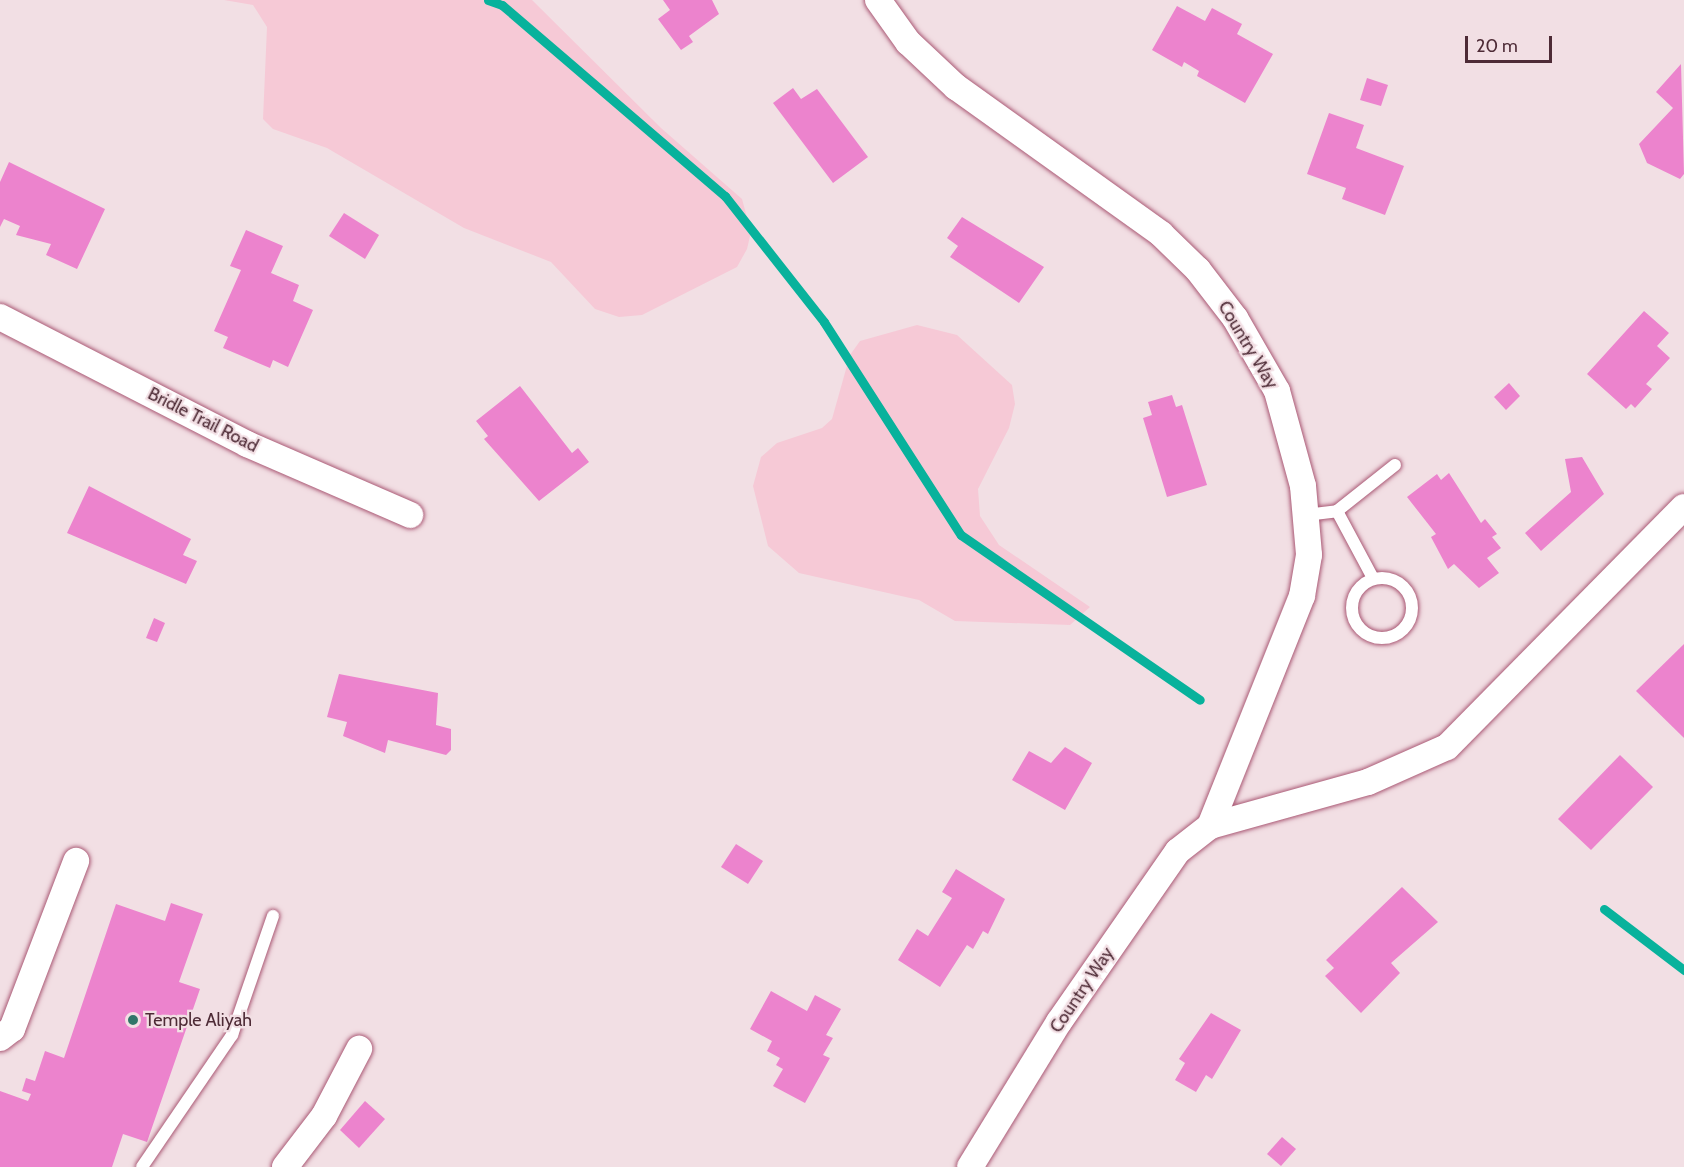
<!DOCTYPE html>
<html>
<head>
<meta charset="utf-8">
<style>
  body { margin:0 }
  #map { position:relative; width:1684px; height:1167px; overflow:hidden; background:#f2dfe4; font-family:Cabin,sans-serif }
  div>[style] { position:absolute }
  .green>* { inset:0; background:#f6c9d6 }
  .stream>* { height:9px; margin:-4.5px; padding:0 4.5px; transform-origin:4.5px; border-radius:4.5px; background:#08b29c }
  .building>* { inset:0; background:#ec83cd }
  .roads { filter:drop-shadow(0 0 2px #aa5975) drop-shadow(0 0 2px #aa5975) }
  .service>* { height:12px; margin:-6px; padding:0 6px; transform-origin:6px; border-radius:6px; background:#fff }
  .service>.ring { margin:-6px; padding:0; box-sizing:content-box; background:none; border:12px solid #fff; border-radius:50% }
  .minor>* { height:26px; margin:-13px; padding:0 13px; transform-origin:13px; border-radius:13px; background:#fff }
  .dots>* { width:16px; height:16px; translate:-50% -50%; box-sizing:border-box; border:3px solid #f2dfe4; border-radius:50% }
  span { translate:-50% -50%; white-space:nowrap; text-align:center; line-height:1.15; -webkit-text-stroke:4.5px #f2dfe4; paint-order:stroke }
  .street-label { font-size:18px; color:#4e2b36 }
  .poi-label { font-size:18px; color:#4e2b36 }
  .left { translate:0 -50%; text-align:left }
  .scale { position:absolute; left:1465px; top:36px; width:87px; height:27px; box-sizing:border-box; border:3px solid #4e2b36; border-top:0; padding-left:8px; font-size:18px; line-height:21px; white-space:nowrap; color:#4e2b36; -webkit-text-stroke:4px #f2dfe4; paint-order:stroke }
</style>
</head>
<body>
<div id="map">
  <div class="green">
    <i style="clip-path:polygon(224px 0,532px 0,661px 128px,742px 199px,751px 232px,747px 249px,737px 267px,642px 315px,619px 317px,595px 309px,551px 262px,464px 228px,327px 148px,273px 129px,263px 119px,267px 27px,253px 5px)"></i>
    <i style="clip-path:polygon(917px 325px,957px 335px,1012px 385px,1015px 404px,1009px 428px,978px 489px,980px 516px,999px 545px,1090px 607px,1070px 625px,955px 621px,919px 600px,799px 573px,768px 546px,753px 486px,761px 457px,777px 443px,822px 428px,832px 419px,850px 355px,860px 341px)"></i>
  </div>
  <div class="stream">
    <i style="left:488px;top:0;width:15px;rotate:20deg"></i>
    <i style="left:502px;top:5px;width:294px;rotate:40.6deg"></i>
    <i style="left:725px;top:196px;width:160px;rotate:51.8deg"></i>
    <i style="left:824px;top:322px;width:253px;rotate:57.3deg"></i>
    <i style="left:961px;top:535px;width:290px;rotate:34.6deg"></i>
    <i style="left:1604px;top:909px;width:101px;rotate:37.3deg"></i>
  </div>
  <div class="building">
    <i style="clip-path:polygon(663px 0,712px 0,719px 14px,689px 36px,693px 42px,681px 50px,658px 19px,670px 10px)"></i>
    <i style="clip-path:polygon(1177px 6px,1205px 21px,1212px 8px,1242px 24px,1237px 34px,1273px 54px,1245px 103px,1197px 76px,1199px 71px,1184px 62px,1182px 67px,1152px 50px)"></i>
    <i style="clip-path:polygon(1681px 64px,1684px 174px,1680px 179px,1647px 163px,1639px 144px,1673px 108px,1656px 92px)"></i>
    <i style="clip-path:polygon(1367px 78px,1388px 85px,1381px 106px,1360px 100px)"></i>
    <i style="clip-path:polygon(793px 88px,801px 99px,817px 89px,868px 157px,833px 183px,773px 103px)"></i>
    <i style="clip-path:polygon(1329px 113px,1364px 125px,1356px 148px,1404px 166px,1385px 215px,1342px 199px,1346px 188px,1307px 174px)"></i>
    <i style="clip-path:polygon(9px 162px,105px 209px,77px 269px,46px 255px,51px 244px,16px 235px,20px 226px,4px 219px,0 227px,0 182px)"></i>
    <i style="clip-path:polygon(344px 213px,379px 235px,365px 259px,329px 236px)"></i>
    <i style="clip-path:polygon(962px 217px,1044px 267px,1019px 303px,950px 257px,958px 246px,947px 238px)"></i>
    <i style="clip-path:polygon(246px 230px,283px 246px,271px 273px,299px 285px,293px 301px,313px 310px,288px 367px,273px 360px,270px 368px,223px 348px,228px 337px,214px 331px,241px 270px,230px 266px)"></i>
    <i style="clip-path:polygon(1644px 311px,1669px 333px,1657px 346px,1670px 358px,1646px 384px,1652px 389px,1635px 408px,1631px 404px,1626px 409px,1587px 374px)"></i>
    <i style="clip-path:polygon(1509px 383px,1520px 396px,1506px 410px,1494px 397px)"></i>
    <i style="clip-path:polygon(520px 386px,572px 453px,578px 448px,589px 462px,539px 501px,484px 439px,488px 436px,476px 421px)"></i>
    <i style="clip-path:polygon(1172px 395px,1176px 407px,1182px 405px,1207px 485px,1167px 497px,1143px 418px,1152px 415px,1148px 402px)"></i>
    <i style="clip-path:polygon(1582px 457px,1604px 494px,1541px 551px,1525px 533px,1571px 492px,1565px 459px)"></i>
    <i style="clip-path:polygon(1449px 473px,1481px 523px,1485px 519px,1497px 534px,1492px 537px,1501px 548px,1487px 558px,1499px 573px,1479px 588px,1454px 564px,1448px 569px,1431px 537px,1436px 534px,1407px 497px,1437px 474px,1441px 480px)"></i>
    <i style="clip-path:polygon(89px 486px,191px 539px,183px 555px,197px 561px,186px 584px,67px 533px)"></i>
    <i style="clip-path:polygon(154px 618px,165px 623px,157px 642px,146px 638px)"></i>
    <i style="clip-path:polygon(1684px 644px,1684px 738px,1636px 691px)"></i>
    <i style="clip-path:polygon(339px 674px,438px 693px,436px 725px,451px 729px,451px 750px,446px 755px,388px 740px,385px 753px,343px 736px,347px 722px,327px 717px)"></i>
    <i style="clip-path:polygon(1065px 747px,1092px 763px,1065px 810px,1012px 780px,1029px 751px,1051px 763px)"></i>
    <i style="clip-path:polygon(1620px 755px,1653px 787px,1591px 850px,1558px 819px)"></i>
    <i style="clip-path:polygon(736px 844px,763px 861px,748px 884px,721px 867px)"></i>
    <i style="clip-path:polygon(956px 869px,1005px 899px,988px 934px,983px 931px,973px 949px,967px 945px,940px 987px,898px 960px,917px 929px,928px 936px,952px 898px,942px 892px)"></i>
    <i style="clip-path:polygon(1402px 887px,1438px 922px,1391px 963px,1400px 973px,1361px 1013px,1325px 976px,1334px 968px,1326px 960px)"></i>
    <i style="clip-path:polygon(171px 903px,203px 914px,179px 982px,200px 989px,147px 1142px,123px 1134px,112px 1167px,0 1167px,0 1091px,28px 1101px,31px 1094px,22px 1091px,26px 1078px,35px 1081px,45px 1051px,64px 1058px,116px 904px,165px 921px)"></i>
    <i style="clip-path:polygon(771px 991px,807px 1011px,815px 995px,841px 1009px,826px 1035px,833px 1038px,823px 1055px,830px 1058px,805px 1103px,773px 1086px,783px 1069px,776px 1065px,780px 1058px,767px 1051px,772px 1041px,750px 1029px)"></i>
    <i style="clip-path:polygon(1211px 1013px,1241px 1030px,1212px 1079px,1206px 1075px,1196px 1092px,1175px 1080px,1185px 1063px,1179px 1059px)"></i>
    <i style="clip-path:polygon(365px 1101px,385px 1119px,359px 1148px,340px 1130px)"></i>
    <i style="clip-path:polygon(1282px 1137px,1296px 1149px,1281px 1166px,1267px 1154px)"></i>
  </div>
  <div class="roads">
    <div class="service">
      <i style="left:1337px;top:511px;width:74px;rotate:-38.4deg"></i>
      <i style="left:1306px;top:515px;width:31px;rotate:-7deg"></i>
      <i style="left:1337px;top:511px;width:76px;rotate:61.8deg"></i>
      <i class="ring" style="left:1352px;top:578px;width:48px;height:48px"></i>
      <i style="left:142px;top:1167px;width:160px;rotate:-55.7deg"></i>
      <i style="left:232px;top:1035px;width:126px;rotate:-71deg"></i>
    </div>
    <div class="minor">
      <i style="left:878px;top:0;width:52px;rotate:54.5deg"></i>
      <i style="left:908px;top:42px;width:66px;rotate:43.2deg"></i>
      <i style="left:956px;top:87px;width:252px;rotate:35.6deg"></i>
      <i style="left:1161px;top:234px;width:52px;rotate:44.2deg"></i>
      <i style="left:1198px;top:270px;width:61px;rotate:52.4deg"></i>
      <i style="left:1235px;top:318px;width:84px;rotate:60.1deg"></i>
      <i style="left:1277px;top:391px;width:98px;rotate:74.7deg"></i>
      <i style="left:1303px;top:486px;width:69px;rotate:85deg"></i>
      <i style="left:1309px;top:555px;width:42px;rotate:99.7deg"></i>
      <i style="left:1302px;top:596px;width:248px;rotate:111.8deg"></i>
      <i style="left:0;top:317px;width:278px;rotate:27.2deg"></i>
      <i style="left:247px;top:444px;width:178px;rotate:23.5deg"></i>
      <i style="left:0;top:1038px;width:15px;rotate:-37deg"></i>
      <i style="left:12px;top:1029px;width:180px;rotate:-69.1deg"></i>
      <i style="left:285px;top:1167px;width:64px;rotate:-52.6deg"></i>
      <i style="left:324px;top:1116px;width:76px;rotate:-62.4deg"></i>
      <i style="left:970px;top:1167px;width:170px;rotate:-58.5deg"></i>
      <i style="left:1059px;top:1022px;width:208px;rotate:-55.2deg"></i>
      <i style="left:1178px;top:851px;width:41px;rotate:-38deg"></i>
      <i style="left:1210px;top:826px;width:164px;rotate:-15.6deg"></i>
      <i style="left:1368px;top:782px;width:86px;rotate:-23.9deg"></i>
      <i style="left:1447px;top:747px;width:337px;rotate:-45.4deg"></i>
    </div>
  </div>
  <div class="dots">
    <i style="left:133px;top:1020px;background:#317569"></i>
  </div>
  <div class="street-label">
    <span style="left:1248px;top:345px;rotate:59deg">Country Way</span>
    <span style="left:203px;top:420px;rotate:27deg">Bridle Trail Road</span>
    <span style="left:1082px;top:990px;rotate:-56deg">Country Way</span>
  </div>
  <div class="poi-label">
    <span class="left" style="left:145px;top:1020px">Temple Aliyah</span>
  </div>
  <div class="scale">20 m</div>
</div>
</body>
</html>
